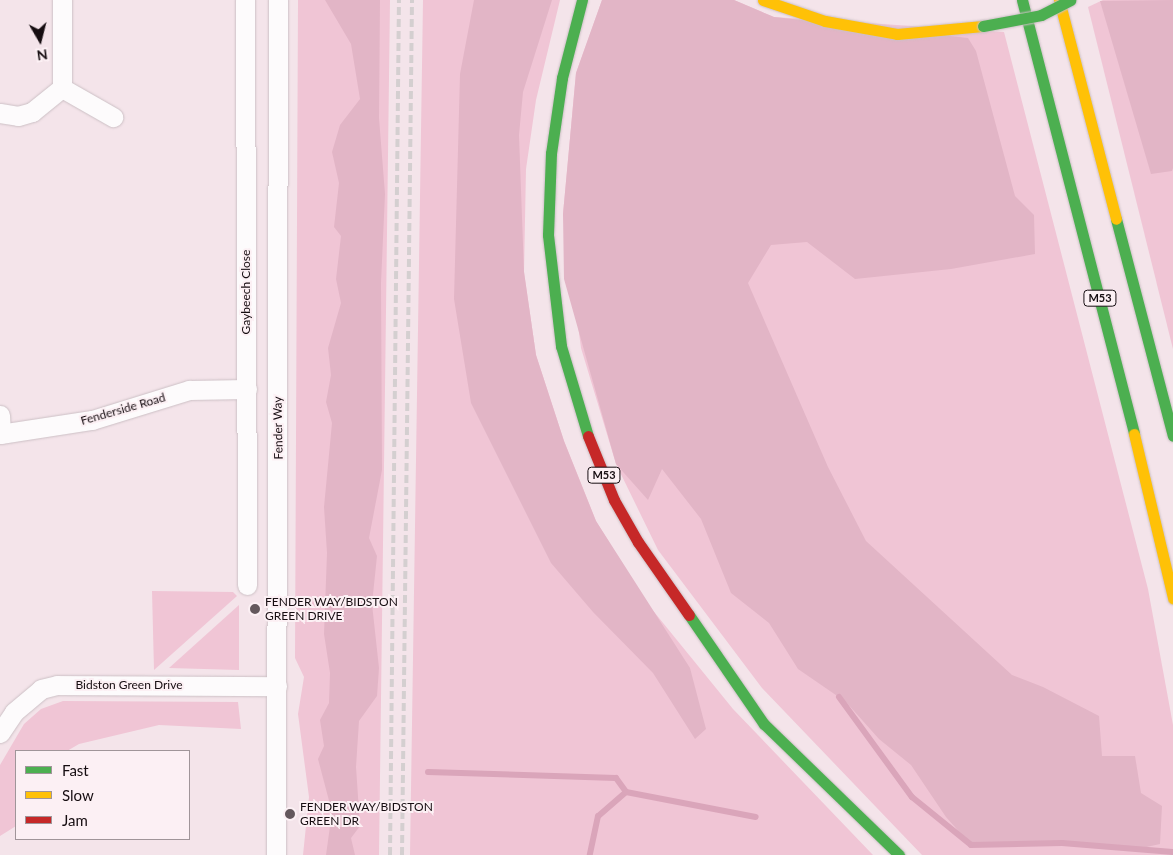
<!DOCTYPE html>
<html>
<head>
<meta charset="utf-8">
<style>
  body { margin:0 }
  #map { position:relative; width:1173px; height:855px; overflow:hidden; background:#f4e4ea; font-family:Lato,sans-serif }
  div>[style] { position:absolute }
  .green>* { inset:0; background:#f0c5d5 }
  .forest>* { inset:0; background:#e2b5c6 }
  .stream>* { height:6px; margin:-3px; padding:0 3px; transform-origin:3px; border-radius:3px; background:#daa5ba }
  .roads { filter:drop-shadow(0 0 1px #ccc0c5) drop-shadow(0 0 1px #ccc0c5) }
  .street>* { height:19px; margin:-9.5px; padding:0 9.5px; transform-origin:9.5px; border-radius:9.5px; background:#fdfbfc }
  .fast>* { height:11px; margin:-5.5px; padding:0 5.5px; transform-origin:5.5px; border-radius:5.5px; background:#4caf50 }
  .slow>* { height:11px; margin:-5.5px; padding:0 5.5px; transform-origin:5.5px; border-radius:5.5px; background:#ffc107 }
  .jam>* { height:11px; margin:-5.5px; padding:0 5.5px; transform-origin:5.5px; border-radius:5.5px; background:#c62828 }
  .rail>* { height:4px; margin-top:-2px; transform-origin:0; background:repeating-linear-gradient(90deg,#d4cfd0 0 8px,transparent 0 12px) }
  .bridges { filter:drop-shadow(0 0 1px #ccc0c5) drop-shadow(0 0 1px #ccc0c5) }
  .fast-bridge>* { height:11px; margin:-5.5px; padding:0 5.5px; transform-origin:5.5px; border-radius:5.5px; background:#4caf50 }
  .dots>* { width:14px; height:14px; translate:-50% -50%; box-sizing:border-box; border:2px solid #fcf0f4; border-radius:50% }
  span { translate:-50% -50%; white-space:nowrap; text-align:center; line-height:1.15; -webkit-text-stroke:4px #fcf0f4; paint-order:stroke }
  .shield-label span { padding:1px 4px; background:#fcf0f4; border:1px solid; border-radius:4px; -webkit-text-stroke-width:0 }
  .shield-label { font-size:11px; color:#160d11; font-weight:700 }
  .street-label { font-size:12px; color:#160d11 }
  .poi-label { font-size:12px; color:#160d11 }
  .left { translate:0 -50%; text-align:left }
  .legend { position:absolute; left:15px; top:750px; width:175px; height:90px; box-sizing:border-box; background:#fcf0f4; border:1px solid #a09599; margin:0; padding:6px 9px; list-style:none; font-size:15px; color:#160d11 }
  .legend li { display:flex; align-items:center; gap:10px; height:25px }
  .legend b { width:25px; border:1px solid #a09599 }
  .north { position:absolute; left:15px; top:15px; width:50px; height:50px; -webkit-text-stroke:4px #fcf0f4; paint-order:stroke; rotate:172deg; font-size:14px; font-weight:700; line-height:20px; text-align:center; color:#160d11 }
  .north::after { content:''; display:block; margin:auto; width:18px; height:22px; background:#160d11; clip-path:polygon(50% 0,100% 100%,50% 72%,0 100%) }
</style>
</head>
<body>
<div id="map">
  <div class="green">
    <i style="clip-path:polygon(298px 0,390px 0,379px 855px,303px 855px,309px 797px,298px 714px,304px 677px,295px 658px)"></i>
    <i style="clip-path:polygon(423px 0,560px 0,536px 100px,526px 169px,524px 272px,536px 355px,564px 441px,596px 521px,646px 602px,733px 709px,873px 855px,410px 855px)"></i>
    <i style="clip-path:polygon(602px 0,734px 0,774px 17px,1004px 32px,1148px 589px,1173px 725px,1173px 855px,922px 855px,762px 688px,658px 550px,616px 464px,581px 348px,563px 214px,576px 73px)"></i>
    <i style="clip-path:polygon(1103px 0,1173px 0,1173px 349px,1088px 7px)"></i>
    <i style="clip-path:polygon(152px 591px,233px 592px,237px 596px,154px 670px)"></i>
    <i style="clip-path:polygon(239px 605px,239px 670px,169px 668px)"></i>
    <i style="clip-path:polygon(63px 701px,238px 702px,241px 729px,159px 725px,79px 744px,67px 751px,16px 751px,16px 826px,0 836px,0 765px,24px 724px,41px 709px)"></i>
  </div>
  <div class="forest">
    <i style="clip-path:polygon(325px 0,380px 0,379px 118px,385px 194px,381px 283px,382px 470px,369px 538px,377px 556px,372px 604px,379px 668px,377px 696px,359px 721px,356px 767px,360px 826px,351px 838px,355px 855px,326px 855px,332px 812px,318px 759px,324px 746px,320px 720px,329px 703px,330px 673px,324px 634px,327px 553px,324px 507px,332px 423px,326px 402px,331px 375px,328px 348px,341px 303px,336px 279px,341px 236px,334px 227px,339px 183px,332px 152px,340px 125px,360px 99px,351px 44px)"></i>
    <i style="clip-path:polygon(474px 0,552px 0,523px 92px,519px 135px,524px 272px,536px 355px,564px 441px,596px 521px,690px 668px,706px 729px,695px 739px,653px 673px,593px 612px,551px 563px,471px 403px,454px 299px,460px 74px)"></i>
    <i style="clip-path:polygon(602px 0,734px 0,774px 17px,968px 38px,976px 51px,1015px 196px,1034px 215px,1035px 254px,951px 269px,855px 279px,807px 242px,771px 245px,748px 283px,828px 467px,866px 541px,1012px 675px,1043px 687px,1099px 716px,1102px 756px,1135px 756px,1141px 793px,1162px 806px,1160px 844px,1133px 850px,1062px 843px,971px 845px,946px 817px,911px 765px,879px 739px,846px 702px,798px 669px,769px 623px,731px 593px,701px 519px,662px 469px,648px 500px,616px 464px,564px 279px,563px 214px,576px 73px)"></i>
    <i style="clip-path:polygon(1173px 0,1173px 168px,1172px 171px,1151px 174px,1100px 1px)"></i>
  </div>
  <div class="stream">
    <i style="left:839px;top:697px;width:124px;rotate:53.9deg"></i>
    <i style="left:912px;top:797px;width:76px;rotate:39.1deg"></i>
    <i style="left:971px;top:845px;width:91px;rotate:-1.3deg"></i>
    <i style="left:1062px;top:843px;width:111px;rotate:4.6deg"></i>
    <i style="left:428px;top:772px;width:188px;rotate:1.8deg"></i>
    <i style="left:616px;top:778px;width:17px;rotate:54deg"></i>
    <i style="left:626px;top:792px;width:37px;rotate:139deg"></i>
    <i style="left:598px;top:816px;width:40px;rotate:102deg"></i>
    <i style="left:626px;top:792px;width:132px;rotate:10.9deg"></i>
  </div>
  <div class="roads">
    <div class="street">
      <i style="left:245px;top:0;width:585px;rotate:89.8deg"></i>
      <i style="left:62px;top:88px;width:59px;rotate:29.6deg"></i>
      <i style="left:0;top:113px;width:18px;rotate:9deg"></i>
      <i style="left:18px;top:116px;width:15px;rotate:-16deg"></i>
      <i style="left:32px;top:112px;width:38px;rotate:-39deg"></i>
      <i style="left:62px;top:88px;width:88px;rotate:-90deg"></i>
      <i style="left:0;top:415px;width:19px;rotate:87deg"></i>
      <i style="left:0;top:434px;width:93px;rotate:-8.7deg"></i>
      <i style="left:92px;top:420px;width:102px;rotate:-17.2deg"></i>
      <i style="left:189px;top:390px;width:58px;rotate:-1deg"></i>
      <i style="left:0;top:733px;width:25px;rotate:-56deg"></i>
      <i style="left:14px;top:712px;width:35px;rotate:-40deg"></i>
      <i style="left:41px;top:689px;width:16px;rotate:-14deg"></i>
      <i style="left:57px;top:685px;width:220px;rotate:0.3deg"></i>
      <i style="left:276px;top:855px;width:855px;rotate:-89.87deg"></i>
    </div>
    <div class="fast">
      <i style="left:582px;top:0;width:81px;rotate:104.4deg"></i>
      <i style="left:562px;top:78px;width:76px;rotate:98.3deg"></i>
      <i style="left:551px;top:153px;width:82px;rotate:92.1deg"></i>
      <i style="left:548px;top:235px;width:112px;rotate:83.3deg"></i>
      <i style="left:561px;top:346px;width:94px;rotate:73.3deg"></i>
      <i style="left:1022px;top:0;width:448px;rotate:75.5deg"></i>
      <i style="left:1116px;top:219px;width:224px;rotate:75.3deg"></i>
      <i style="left:689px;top:615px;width:132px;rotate:55.5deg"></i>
      <i style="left:764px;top:724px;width:188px;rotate:44.1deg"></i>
    </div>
    <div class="slow">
      <i style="left:763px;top:0;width:65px;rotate:18.7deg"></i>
      <i style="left:825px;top:21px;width:73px;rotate:10.2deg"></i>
      <i style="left:897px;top:34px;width:86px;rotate:-5.3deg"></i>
      <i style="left:1059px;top:0;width:226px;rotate:75.4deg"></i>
      <i style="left:1134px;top:434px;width:169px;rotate:76.6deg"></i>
    </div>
    <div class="jam">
      <i style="left:588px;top:436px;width:69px;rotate:67.9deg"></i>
      <i style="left:614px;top:500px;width:48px;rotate:60.3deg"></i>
      <i style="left:638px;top:542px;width:89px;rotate:55.1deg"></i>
    </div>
  </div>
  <div class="rail">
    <i style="left:390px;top:855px;width:855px;rotate:-89.4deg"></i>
    <i style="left:402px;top:855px;width:855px;rotate:-89.33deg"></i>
  </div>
  <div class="bridges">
    <div class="fast-bridge">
      <i style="left:983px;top:26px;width:59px;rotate:-10.7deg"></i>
      <i style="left:1041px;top:15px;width:33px;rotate:-27deg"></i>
    </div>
  </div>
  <div class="dots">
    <i style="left:255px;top:609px;background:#64585d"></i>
    <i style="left:290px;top:814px;background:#64585d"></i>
  </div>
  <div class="shield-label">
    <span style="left:1100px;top:298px">M53</span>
    <span style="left:604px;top:475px">M53</span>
  </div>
  <div class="street-label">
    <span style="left:246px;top:292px;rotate:-90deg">Gaybeech Close</span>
    <span style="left:123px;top:409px;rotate:-16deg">Fenderside Road</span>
    <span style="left:278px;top:428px;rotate:-91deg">Fender Way</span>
    <span style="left:129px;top:685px">Bidston Green Drive</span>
  </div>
  <div class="poi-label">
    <span class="left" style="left:265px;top:609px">FENDER WAY/BIDSTON<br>GREEN DRIVE</span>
    <span class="left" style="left:300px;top:814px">FENDER WAY/BIDSTON<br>GREEN DR</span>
  </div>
  <ul class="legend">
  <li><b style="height:6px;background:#4caf50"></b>Fast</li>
  <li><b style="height:6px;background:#ffc107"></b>Slow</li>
  <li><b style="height:6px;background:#c62828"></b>Jam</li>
  </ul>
  <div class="north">N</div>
</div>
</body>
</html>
